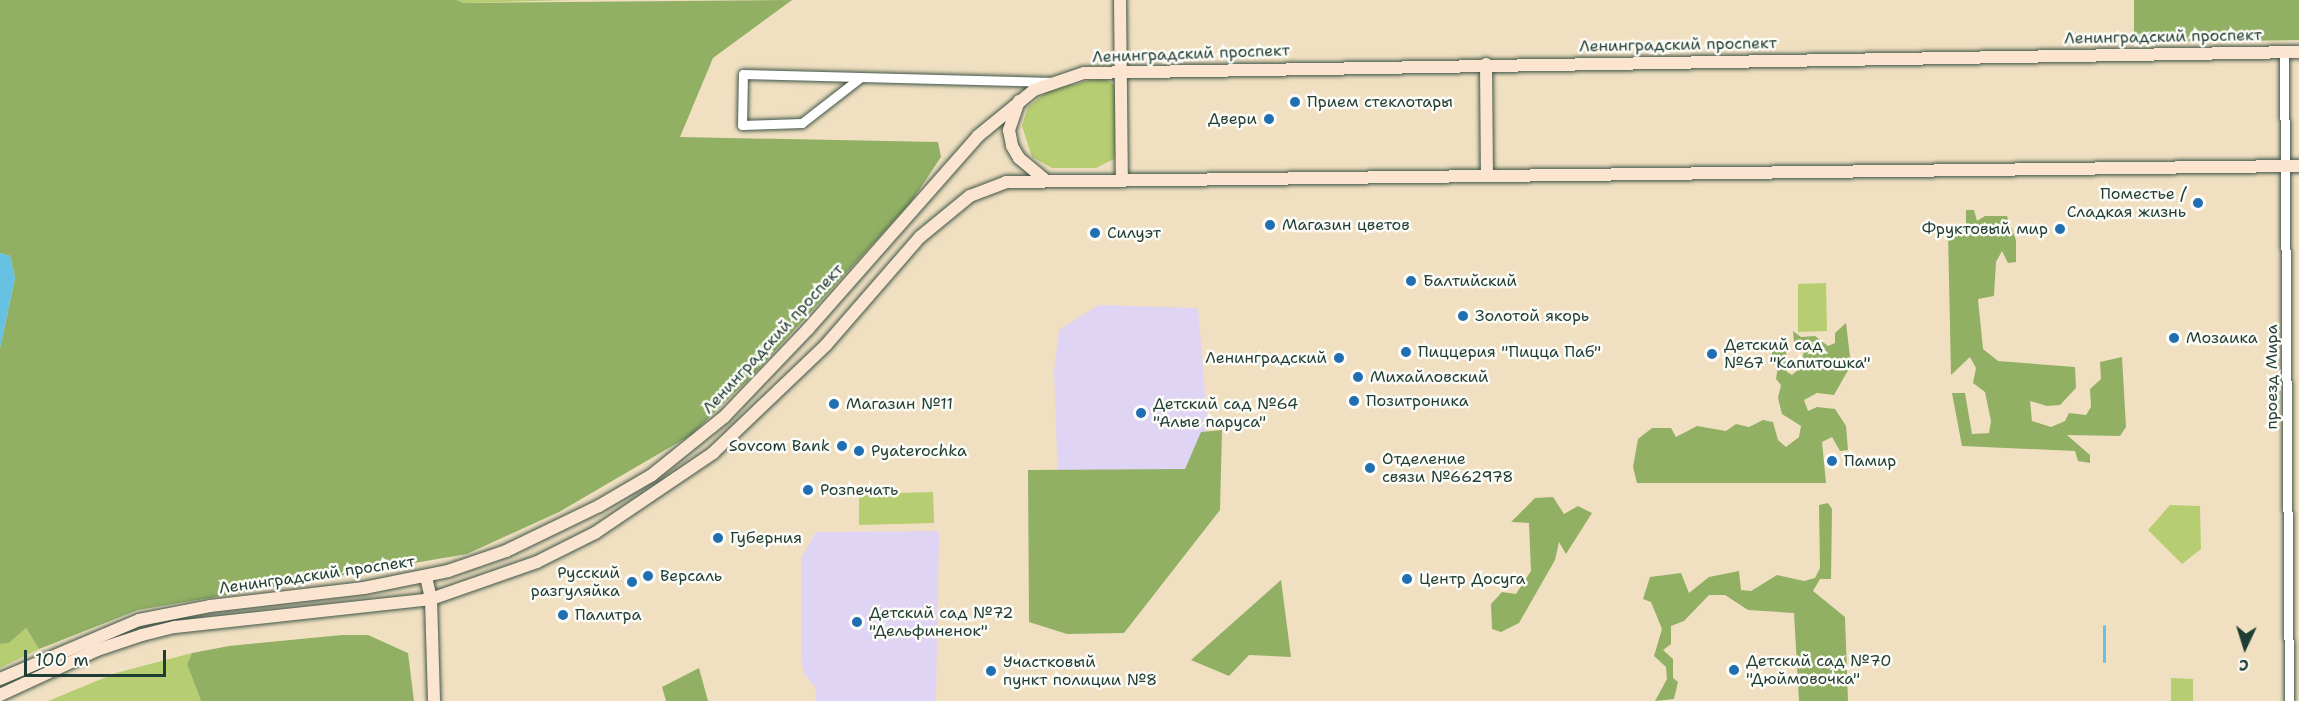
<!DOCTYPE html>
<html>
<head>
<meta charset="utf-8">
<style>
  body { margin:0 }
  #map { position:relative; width:2299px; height:701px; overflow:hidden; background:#f0e0c1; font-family:"Shantell Sans",sans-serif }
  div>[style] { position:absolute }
  .built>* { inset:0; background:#e0d4f4 }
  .green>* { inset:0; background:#b7cd72 }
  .forest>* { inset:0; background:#91b064 }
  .water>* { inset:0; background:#66c1e3 }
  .stream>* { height:3px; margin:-1.5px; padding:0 1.5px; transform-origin:1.5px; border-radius:1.5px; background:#66c1e3 }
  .roads { filter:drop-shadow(0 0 2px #3e5549) drop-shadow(0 0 2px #3e5549) }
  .street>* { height:9px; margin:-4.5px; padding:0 4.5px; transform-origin:4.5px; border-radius:4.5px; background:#fff }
  .secondary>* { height:12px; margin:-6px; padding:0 6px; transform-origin:6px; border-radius:6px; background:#fce5d0 }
  .dots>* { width:16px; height:16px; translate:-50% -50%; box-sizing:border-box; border:3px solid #fdfcf7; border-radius:50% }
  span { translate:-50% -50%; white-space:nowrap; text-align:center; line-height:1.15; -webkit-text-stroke:5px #fdfcf7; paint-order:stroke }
  .street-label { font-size:16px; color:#1f3d34 }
  .poi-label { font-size:16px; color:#1f3d34 }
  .left { translate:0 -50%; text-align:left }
  .right { translate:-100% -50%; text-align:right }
  .north { position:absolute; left:2215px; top:617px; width:60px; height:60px; -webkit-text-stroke:4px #fdfcf7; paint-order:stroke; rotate:184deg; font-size:16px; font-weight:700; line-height:24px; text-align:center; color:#1f3d34 }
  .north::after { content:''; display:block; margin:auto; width:21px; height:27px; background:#1f3d34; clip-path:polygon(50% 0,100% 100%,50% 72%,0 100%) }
  .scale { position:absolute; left:24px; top:650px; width:142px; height:27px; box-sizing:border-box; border:3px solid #1f3d34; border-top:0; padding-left:8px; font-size:18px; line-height:21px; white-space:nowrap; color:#1f3d34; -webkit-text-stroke:4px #fdfcf7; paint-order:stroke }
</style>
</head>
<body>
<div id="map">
  <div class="built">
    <i style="clip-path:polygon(1099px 305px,1198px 308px,1207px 418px,1194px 519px,1058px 485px,1054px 371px,1059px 330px)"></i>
    <i style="clip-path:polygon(939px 531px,936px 701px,815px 701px,816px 688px,804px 674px,801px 658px,801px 558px,816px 532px)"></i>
  </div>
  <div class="green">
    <i style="clip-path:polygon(456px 0,573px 0,464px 3px)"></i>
    <i style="clip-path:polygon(1103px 77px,1115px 86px,1117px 150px,1114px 159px,1096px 168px,1052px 168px,1032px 157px,1022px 126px,1028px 107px,1048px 91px)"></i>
    <i style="clip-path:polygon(1826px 283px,1827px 331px,1798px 332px,1798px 284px)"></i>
    <i style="clip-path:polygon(933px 492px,934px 523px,859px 525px,859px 494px)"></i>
    <i style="clip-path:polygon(2170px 505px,2200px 506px,2201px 549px,2182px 564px,2148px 530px)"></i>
    <i style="clip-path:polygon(26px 628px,39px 649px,0 668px,0 644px,9px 643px)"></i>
    <i style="clip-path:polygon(192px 653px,187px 664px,201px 701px,48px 701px,116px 673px)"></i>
    <i style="clip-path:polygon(2171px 678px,2193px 679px,2193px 701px,2171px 701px)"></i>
  </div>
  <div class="forest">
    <i style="clip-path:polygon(0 0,456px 0,464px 3px,792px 0,713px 58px,680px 137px,938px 142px,941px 157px,911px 202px,754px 374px,691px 435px,559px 512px,467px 554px,138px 610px,39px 649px,26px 628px,9px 643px,0 644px,0 348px,15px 278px,10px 256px,0 253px)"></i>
    <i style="clip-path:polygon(2134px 0,2299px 0,2299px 40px,2134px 42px)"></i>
    <i style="clip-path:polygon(1966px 210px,1974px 210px,1977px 221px,1985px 216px,2007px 216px,2016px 240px,2016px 262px,2008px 263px,2002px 251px,1996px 262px,1994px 296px,1978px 299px,1983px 349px,1998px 361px,2075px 367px,2076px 388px,2060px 405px,2047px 406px,2030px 401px,2032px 421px,2051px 427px,2065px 421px,2069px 413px,2086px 415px,2091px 407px,2090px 389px,2101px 379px,2100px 362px,2122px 357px,2126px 427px,2120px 436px,2067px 435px,2090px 455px,2090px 463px,2078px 461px,2075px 451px,1962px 446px,1952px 393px,1965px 393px,1972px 434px,1989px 433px,1991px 421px,1985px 392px,1973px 383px,1976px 368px,1970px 357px,1951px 375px,1948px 231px,1966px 225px)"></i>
    <i style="clip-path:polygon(1846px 323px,1851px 365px,1834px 395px,1817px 393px,1804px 400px,1808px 411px,1817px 407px,1835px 409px,1846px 426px,1848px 450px,1840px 451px,1832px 437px,1822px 442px,1826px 483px,1637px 483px,1633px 467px,1638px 439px,1652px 428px,1671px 428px,1676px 437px,1697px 426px,1726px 431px,1736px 424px,1749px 427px,1763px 420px,1773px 422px,1778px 440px,1786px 447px,1799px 437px,1801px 426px,1782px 414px,1778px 398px,1781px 385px,1776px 379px,1778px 366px,1772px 364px,1772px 344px,1780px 343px,1786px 349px,1787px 372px,1792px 375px,1799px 369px,1804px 352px,1794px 341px,1793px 331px,1801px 337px,1815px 336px,1828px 346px,1835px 343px,1835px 333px)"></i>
    <i style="clip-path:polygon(1222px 430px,1220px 510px,1124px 633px,1067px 634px,1029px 622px,1028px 470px,1185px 469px,1201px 432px)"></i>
    <i style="clip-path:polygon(1553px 497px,1564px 514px,1578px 506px,1592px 513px,1566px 554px,1559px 542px,1555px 560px,1519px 623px,1501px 632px,1492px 629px,1491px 604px,1502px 592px,1516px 594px,1531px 571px,1529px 523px,1511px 522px,1535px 498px)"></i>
    <i style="clip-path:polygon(1828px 503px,1832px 509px,1831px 579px,1820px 579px,1813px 591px,1845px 617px,1848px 701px,1799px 701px,1794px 613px,1748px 610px,1725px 595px,1709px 595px,1684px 621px,1671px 626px,1671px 644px,1663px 650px,1673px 659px,1673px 678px,1678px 682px,1674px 699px,1655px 701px,1667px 679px,1666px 667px,1654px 656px,1662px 629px,1651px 602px,1643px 599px,1650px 577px,1681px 573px,1689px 593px,1709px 577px,1739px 571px,1741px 590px,1751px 591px,1777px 575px,1804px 581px,1815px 578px,1820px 568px,1819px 505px)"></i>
    <i style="clip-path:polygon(1281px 580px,1291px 657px,1249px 655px,1229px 676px,1191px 660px)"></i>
    <i style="clip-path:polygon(342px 635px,368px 635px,408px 653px,414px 701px,201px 701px,187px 664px,192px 653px,229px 646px)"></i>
    <i style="clip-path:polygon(699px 668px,708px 701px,666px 701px,662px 687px)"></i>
  </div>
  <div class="water">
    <i style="clip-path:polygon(0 253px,10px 256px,15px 278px,0 348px)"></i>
  </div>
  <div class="stream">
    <i style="left:2104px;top:626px;width:35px;rotate:90deg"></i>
  </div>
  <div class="roads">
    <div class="street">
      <i style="left:2284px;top:52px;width:649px;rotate:89.56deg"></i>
      <i style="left:743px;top:74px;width:118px;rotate:1.5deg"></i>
      <i style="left:861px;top:77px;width:75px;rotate:142.1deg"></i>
      <i style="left:802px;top:123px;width:60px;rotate:178.1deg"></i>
      <i style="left:742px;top:125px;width:51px;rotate:-88.9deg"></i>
      <i style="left:861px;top:77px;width:193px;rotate:1.5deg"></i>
    </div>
    <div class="secondary">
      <i style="left:1120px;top:0;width:179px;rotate:89.4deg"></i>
      <i style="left:1486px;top:64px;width:111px;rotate:89.5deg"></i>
      <i style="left:1019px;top:101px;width:31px;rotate:109deg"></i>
      <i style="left:1009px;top:130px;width:16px;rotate:79deg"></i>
      <i style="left:1012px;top:146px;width:14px;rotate:60deg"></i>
      <i style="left:1019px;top:158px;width:34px;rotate:40deg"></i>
      <i style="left:426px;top:577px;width:23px;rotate:77deg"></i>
      <i style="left:431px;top:599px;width:102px;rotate:88.3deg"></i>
      <i style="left:0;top:679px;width:151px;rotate:-23deg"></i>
      <i style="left:139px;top:620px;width:72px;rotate:-11.2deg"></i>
      <i style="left:210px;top:606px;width:155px;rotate:-6.7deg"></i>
      <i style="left:364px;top:588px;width:86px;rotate:-11.4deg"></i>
      <i style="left:448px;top:571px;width:61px;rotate:-19deg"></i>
      <i style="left:506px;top:551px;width:103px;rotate:-25.8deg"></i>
      <i style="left:599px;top:506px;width:61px;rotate:-30.3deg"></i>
      <i style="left:652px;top:475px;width:92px;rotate:-38.9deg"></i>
      <i style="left:724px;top:417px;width:122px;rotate:-46.3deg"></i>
      <i style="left:808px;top:329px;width:257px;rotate:-48.6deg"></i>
      <i style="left:978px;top:136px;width:72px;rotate:-39.4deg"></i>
      <i style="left:1034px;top:90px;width:53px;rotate:-18.8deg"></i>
      <i style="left:1084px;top:73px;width:1215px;rotate:-0.99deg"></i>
      <i style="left:0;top:695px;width:107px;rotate:-24.9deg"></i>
      <i style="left:97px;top:650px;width:47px;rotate:-18.4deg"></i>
      <i style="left:142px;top:635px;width:34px;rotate:-14deg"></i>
      <i style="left:175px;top:627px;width:258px;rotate:-6.2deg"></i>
      <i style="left:431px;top:599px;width:112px;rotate:-19.2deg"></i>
      <i style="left:537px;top:562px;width:65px;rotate:-26.6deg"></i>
      <i style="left:595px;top:533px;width:143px;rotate:-34.1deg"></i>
      <i style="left:713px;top:453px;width:156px;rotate:-43.7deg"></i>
      <i style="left:826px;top:345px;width:143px;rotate:-49deg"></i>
      <i style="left:920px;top:237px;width:65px;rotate:-39.4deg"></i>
      <i style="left:970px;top:196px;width:39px;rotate:-21deg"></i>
      <i style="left:1006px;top:182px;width:1293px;rotate:-0.71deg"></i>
    </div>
  </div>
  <div class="dots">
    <i style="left:1295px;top:102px;background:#1f6fb2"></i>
    <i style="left:1269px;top:119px;background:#1f6fb2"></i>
    <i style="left:2198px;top:203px;background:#1f6fb2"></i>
    <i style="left:1270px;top:225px;background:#1f6fb2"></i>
    <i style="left:2060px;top:229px;background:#1f6fb2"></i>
    <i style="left:1095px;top:233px;background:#1f6fb2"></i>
    <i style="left:1411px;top:281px;background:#1f6fb2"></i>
    <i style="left:1463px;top:316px;background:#1f6fb2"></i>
    <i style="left:2174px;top:338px;background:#1f6fb2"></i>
    <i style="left:1406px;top:352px;background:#1f6fb2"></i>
    <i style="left:1712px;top:354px;background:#1f6fb2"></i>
    <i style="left:1339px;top:358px;background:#1f6fb2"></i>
    <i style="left:1358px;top:377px;background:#1f6fb2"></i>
    <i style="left:1354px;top:401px;background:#1f6fb2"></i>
    <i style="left:834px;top:404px;background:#1f6fb2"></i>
    <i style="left:1141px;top:413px;background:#1f6fb2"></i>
    <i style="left:842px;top:446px;background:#1f6fb2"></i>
    <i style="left:859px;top:451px;background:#1f6fb2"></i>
    <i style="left:1832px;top:461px;background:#1f6fb2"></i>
    <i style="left:1370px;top:468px;background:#1f6fb2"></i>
    <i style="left:808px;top:490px;background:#1f6fb2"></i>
    <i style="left:718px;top:538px;background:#1f6fb2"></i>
    <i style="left:648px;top:576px;background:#1f6fb2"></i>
    <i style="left:1407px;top:579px;background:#1f6fb2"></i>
    <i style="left:632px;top:582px;background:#1f6fb2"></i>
    <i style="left:563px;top:615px;background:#1f6fb2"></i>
    <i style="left:857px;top:622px;background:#1f6fb2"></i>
    <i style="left:1734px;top:670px;background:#1f6fb2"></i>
    <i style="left:991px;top:671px;background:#1f6fb2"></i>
  </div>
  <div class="street-label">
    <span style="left:2163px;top:37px;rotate:-1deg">Ленинградский проспект</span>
    <span style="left:1678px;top:45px;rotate:-1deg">Ленинградский проспект</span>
    <span style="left:1191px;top:54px;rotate:-2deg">Ленинградский проспект</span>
    <span style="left:773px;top:339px;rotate:-47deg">Ленинградский проспект</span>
    <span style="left:2272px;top:377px;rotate:-90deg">проезд Мира</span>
    <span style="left:317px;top:575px;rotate:-8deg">Ленинградский проспект</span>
  </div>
  <div class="poi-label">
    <span class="left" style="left:1307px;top:102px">Прием стеклотары</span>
    <span class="right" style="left:1257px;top:119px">Двери</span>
    <span class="right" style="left:2186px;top:203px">Поместье /<br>Сладкая жизнь</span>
    <span class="left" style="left:1282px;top:225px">Магазин цветов</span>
    <span class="right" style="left:2048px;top:229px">Фруктовый мир</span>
    <span class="left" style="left:1107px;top:233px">Силуэт</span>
    <span class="left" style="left:1423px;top:281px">Балтийский</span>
    <span class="left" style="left:1475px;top:316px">Золотой якорь</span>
    <span class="left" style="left:2186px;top:338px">Мозаика</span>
    <span class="left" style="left:1724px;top:354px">Детский сад<br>№67 "Капитошка"</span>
    <span class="left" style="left:1418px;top:352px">Пиццерия "Пицца Паб"</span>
    <span class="right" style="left:1327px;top:358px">Ленинградский</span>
    <span class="left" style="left:1370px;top:377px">Михайловский</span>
    <span class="left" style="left:1366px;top:401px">Позитроника</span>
    <span class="left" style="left:846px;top:404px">Магазин №11</span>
    <span class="left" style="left:1153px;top:413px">Детский сад №64<br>"Алые паруса"</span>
    <span class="right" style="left:830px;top:446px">Sovcom Bank</span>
    <span class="left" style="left:871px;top:451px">Pyaterochka</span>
    <span class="left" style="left:1382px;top:468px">Отделение<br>связи №662978</span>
    <span class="left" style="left:1844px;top:461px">Памир</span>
    <span class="left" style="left:820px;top:490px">Розпечать</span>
    <span class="left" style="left:730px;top:538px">Губерния</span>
    <span class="right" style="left:620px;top:582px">Русский<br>разгуляйка</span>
    <span class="left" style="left:660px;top:576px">Версаль</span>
    <span class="left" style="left:1419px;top:579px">Центр Досуга</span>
    <span class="left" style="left:869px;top:622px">Детский сад №72<br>"Дельфиненок"</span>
    <span class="left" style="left:575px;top:615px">Палитра</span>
    <span class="left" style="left:1746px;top:670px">Детский сад №70<br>"Дюймовочка"</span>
    <span class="left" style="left:1003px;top:671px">Участковый<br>пункт полиции №8</span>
  </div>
  <div class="north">С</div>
  <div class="scale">100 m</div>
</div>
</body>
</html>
